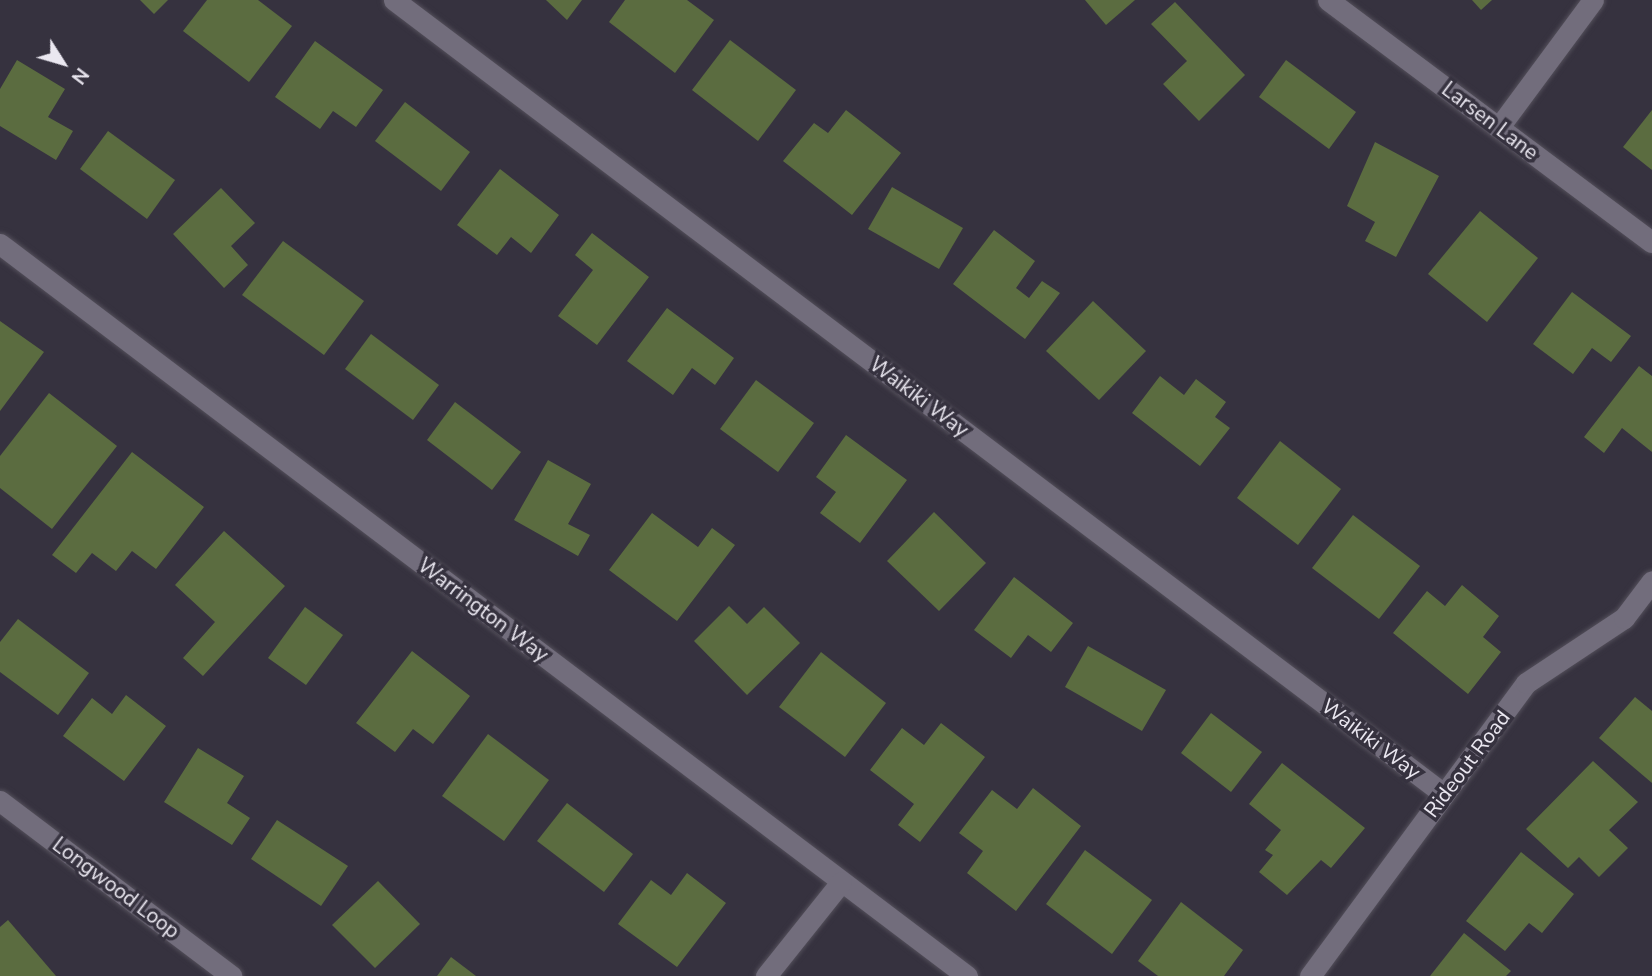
<!DOCTYPE html>
<html>
<head>
<meta charset="utf-8">
<style>
  body { margin:0 }
  #map { position:relative; width:1652px; height:976px; overflow:hidden; background:#36323f; font-family:"Nunito Sans",sans-serif }
  div>[style] { position:absolute }
  .building>* { inset:0; background:#5b6c40 }
  .roads { filter:drop-shadow(0 0 2px #534f5a) drop-shadow(0 0 2px #534f5a) }
  .street>* { height:21px; margin:-10.5px; padding:0 10.5px; transform-origin:10.5px; border-radius:10.5px; background:#726d7c }
  span { translate:-50% -50%; white-space:nowrap; text-align:center; line-height:1.15; -webkit-text-stroke:7px #36323f; paint-order:stroke }
  .street-label { font-size:21px; color:#eae7f0 }
  .north { position:absolute; left:28px; top:28px; width:70px; height:70px; -webkit-text-stroke:5px #36323f; paint-order:stroke; rotate:127deg; font-size:19px; font-weight:700; line-height:28px; text-align:center; color:#eae7f0 }
  .north::after { content:''; display:block; margin:auto; width:24px; height:32px; background:#eae7f0; clip-path:polygon(50% 0,100% 100%,50% 72%,0 100%) }
</style>
</head>
<body>
<div id="map">
  <div class="building">
    <i style="clip-path:polygon(140px 0,168px 0,154px 14px)"></i>
    <i style="clip-path:polygon(207px 0,258px 0,292px 26px,249px 82px,183px 31px)"></i>
    <i style="clip-path:polygon(546px 0,582px 0,567px 20px)"></i>
    <i style="clip-path:polygon(625px 0,687px 0,714px 20px,675px 73px,609px 22px)"></i>
    <i style="clip-path:polygon(1085px 0,1135px 0,1106px 25px)"></i>
    <i style="clip-path:polygon(1472px 0,1492px 0,1481px 10px)"></i>
    <i style="clip-path:polygon(1175px 2px,1245px 75px,1199px 121px,1163px 84px,1187px 61px,1151px 24px)"></i>
    <i style="clip-path:polygon(730px 40px,796px 90px,758px 141px,692px 90px)"></i>
    <i style="clip-path:polygon(315px 41px,383px 90px,356px 127px,333px 111px,320px 129px,275px 97px)"></i>
    <i style="clip-path:polygon(17px 60px,65px 89px,48px 117px,73px 131px,56px 160px,0 126px,0 89px)"></i>
    <i style="clip-path:polygon(1286px 60px,1356px 112px,1329px 149px,1259px 97px)"></i>
    <i style="clip-path:polygon(405px 102px,470px 152px,441px 191px,375px 141px)"></i>
    <i style="clip-path:polygon(846px 110px,901px 153px,852px 215px,783px 161px,814px 123px,828px 133px)"></i>
    <i style="clip-path:polygon(1652px 110px,1652px 170px,1623px 147px)"></i>
    <i style="clip-path:polygon(108px 131px,175px 180px,147px 219px,80px 169px)"></i>
    <i style="clip-path:polygon(1375px 142px,1439px 176px,1396px 257px,1365px 241px,1375px 222px,1347px 206px)"></i>
    <i style="clip-path:polygon(500px 169px,559px 215px,531px 253px,511px 237px,497px 255px,457px 225px)"></i>
    <i style="clip-path:polygon(892px 187px,963px 228px,939px 269px,868px 229px)"></i>
    <i style="clip-path:polygon(221px 188px,255px 223px,231px 246px,248px 265px,224px 288px,173px 234px)"></i>
    <i style="clip-path:polygon(1480px 211px,1538px 258px,1487px 322px,1428px 274px)"></i>
    <i style="clip-path:polygon(994px 230px,1035px 261px,1016px 288px,1029px 298px,1042px 281px,1060px 293px,1025px 339px,953px 284px)"></i>
    <i style="clip-path:polygon(592px 233px,649px 277px,597px 345px,558px 316px,593px 270px,575px 255px)"></i>
    <i style="clip-path:polygon(283px 241px,364px 301px,324px 355px,242px 295px)"></i>
    <i style="clip-path:polygon(1572px 292px,1631px 336px,1611px 362px,1592px 348px,1573px 374px,1533px 344px)"></i>
    <i style="clip-path:polygon(1093px 301px,1146px 351px,1099px 400px,1046px 351px)"></i>
    <i style="clip-path:polygon(667px 308px,734px 358px,715px 385px,692px 368px,673px 395px,627px 361px)"></i>
    <i style="clip-path:polygon(0 321px,44px 352px,0 411px)"></i>
    <i style="clip-path:polygon(371px 334px,439px 385px,413px 420px,345px 369px)"></i>
    <i style="clip-path:polygon(1639px 366px,1652px 376px,1652px 452px,1622px 428px,1604px 453px,1584px 437px)"></i>
    <i style="clip-path:polygon(1160px 376px,1184px 395px,1196px 379px,1226px 402px,1215px 417px,1230px 428px,1200px 466px,1132px 413px)"></i>
    <i style="clip-path:polygon(756px 380px,814px 423px,778px 472px,720px 429px)"></i>
    <i style="clip-path:polygon(49px 393px,117px 446px,52px 529px,0 488px,0 456px)"></i>
    <i style="clip-path:polygon(455px 402px,521px 452px,492px 490px,427px 440px)"></i>
    <i style="clip-path:polygon(846px 435px,907px 480px,860px 543px,820px 513px,836px 492px,816px 477px)"></i>
    <i style="clip-path:polygon(1280px 441px,1341px 489px,1298px 545px,1237px 498px)"></i>
    <i style="clip-path:polygon(132px 452px,204px 507px,156px 569px,132px 551px,116px 571px,92px 553px,76px 573px,52px 555px)"></i>
    <i style="clip-path:polygon(548px 460px,591px 484px,568px 524px,590px 535px,578px 556px,514px 520px)"></i>
    <i style="clip-path:polygon(934px 512px,986px 563px,939px 611px,887px 561px)"></i>
    <i style="clip-path:polygon(652px 513px,698px 547px,712px 528px,735px 545px,677px 621px,609px 570px)"></i>
    <i style="clip-path:polygon(1353px 515px,1420px 566px,1379px 619px,1312px 568px)"></i>
    <i style="clip-path:polygon(224px 531px,285px 586px,203px 676px,183px 658px,215px 622px,175px 585px)"></i>
    <i style="clip-path:polygon(1014px 577px,1073px 623px,1051px 652px,1028px 635px,1011px 658px,974px 630px)"></i>
    <i style="clip-path:polygon(1462px 585px,1499px 616px,1483px 637px,1501px 652px,1468px 694px,1393px 633px,1427px 591px,1445px 606px)"></i>
    <i style="clip-path:polygon(729px 606px,747px 624px,764px 607px,800px 643px,747px 695px,694px 641px)"></i>
    <i style="clip-path:polygon(305px 607px,343px 635px,306px 685px,268px 658px)"></i>
    <i style="clip-path:polygon(18px 619px,89px 673px,58px 715px,0 672px,0 642px)"></i>
    <i style="clip-path:polygon(1088px 646px,1166px 690px,1142px 731px,1065px 687px)"></i>
    <i style="clip-path:polygon(412px 651px,470px 696px,433px 744px,413px 729px,395px 752px,356px 723px)"></i>
    <i style="clip-path:polygon(821px 652px,886px 703px,845px 757px,779px 707px)"></i>
    <i style="clip-path:polygon(126px 695px,166px 726px,124px 781px,63px 736px,92px 698px,112px 714px)"></i>
    <i style="clip-path:polygon(1635px 697px,1652px 711px,1652px 783px,1599px 738px)"></i>
    <i style="clip-path:polygon(1211px 713px,1262px 752px,1231px 792px,1181px 753px)"></i>
    <i style="clip-path:polygon(941px 723px,985px 757px,920px 842px,898px 825px,914px 804px,870px 770px,902px 728px,924px 745px)"></i>
    <i style="clip-path:polygon(488px 734px,549px 780px,504px 841px,442px 796px)"></i>
    <i style="clip-path:polygon(198px 748px,244px 776px,227px 803px,250px 818px,232px 845px,164px 802px)"></i>
    <i style="clip-path:polygon(1593px 761px,1638px 802px,1609px 830px,1628px 848px,1599px 877px,1579px 857px,1568px 868px,1526px 829px)"></i>
    <i style="clip-path:polygon(1282px 763px,1365px 828px,1331px 868px,1321px 860px,1287px 895px,1259px 872px,1273px 855px,1265px 850px,1281px 830px,1249px 804px)"></i>
    <i style="clip-path:polygon(1033px 788px,1081px 826px,1016px 911px,967px 873px,983px 851px,959px 833px,992px 790px,1017px 809px)"></i>
    <i style="clip-path:polygon(567px 803px,633px 854px,604px 892px,537px 841px)"></i>
    <i style="clip-path:polygon(277px 820px,348px 866px,321px 906px,251px 859px)"></i>
    <i style="clip-path:polygon(1085px 850px,1152px 900px,1112px 954px,1046px 904px)"></i>
    <i style="clip-path:polygon(1521px 852px,1574px 894px,1542px 933px,1529px 923px,1505px 951px,1466px 921px)"></i>
    <i style="clip-path:polygon(687px 873px,726px 903px,677px 967px,618px 924px,651px 880px,671px 895px)"></i>
    <i style="clip-path:polygon(378px 881px,420px 924px,375px 968px,332px 925px)"></i>
    <i style="clip-path:polygon(1181px 902px,1243px 950px,1224px 976px,1158px 976px,1138px 961px)"></i>
    <i style="clip-path:polygon(8px 920px,56px 976px,0 976px,0 927px)"></i>
    <i style="clip-path:polygon(1464px 933px,1511px 971px,1506px 976px,1430px 976px)"></i>
    <i style="clip-path:polygon(451px 957px,476px 976px,437px 976px)"></i>
  </div>
  <div class="roads">
    <div class="street">
      <i style="left:394px;top:0;width:1316px;rotate:37.1deg"></i>
      <i style="left:1328px;top:0;width:404px;rotate:36.8deg"></i>
      <i style="left:1499px;top:127px;width:158px;rotate:-53.5deg"></i>
      <i style="left:0;top:244px;width:1213px;rotate:37.13deg"></i>
      <i style="left:0;top:801px;width:290px;rotate:37.1deg"></i>
      <i style="left:766px;top:976px;width:120px;rotate:-51.4deg"></i>
      <i style="left:1310px;top:976px;width:364px;rotate:-53.6deg"></i>
      <i style="left:1526px;top:683px;width:118px;rotate:-33.6deg"></i>
      <i style="left:1624px;top:618px;width:46px;rotate:-52.9deg"></i>
    </div>
  </div>
  <div class="street-label">
    <span style="left:1490px;top:121px;rotate:37deg">Larsen Lane</span>
    <span style="left:919px;top:397px;rotate:37deg">Waikiki Way</span>
    <span style="left:483px;top:610px;rotate:37deg">Warrington Way</span>
    <span style="left:1371px;top:739px;rotate:37deg">Waikiki Way</span>
    <span style="left:1467px;top:764px;rotate:-53deg">Rideout Road</span>
    <span style="left:116px;top:888px;rotate:37deg">Longwood Loop</span>
  </div>
  <div class="north">N</div>
</div>
</body>
</html>
